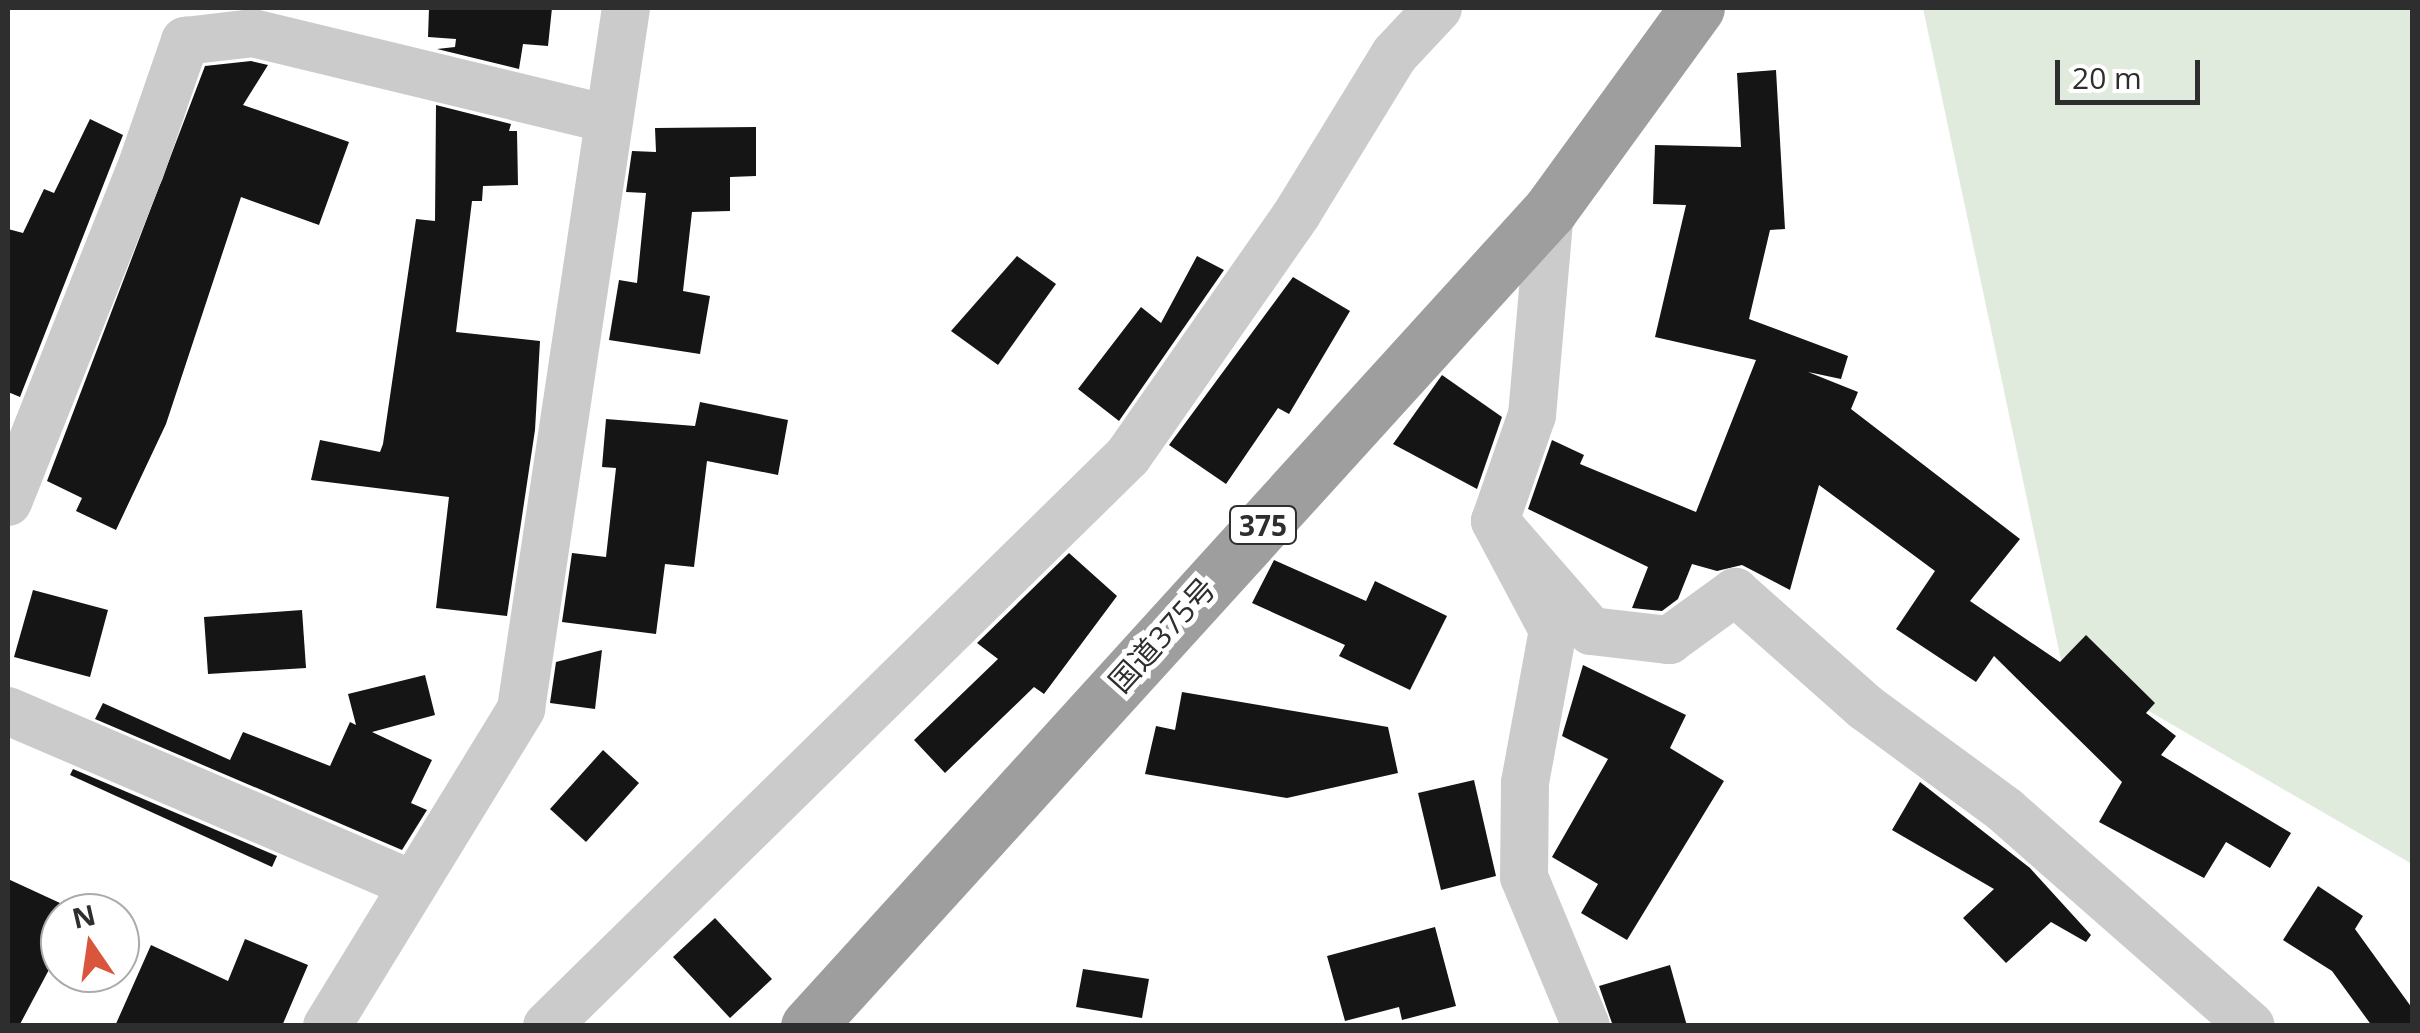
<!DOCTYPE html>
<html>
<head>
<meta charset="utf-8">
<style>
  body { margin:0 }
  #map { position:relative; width:2420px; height:1033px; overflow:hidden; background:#fff; font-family:"Open Sans","Noto Sans JP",sans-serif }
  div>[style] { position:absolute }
  .green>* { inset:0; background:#e1ebdd }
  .building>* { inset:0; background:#151515 }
  .minor>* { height:48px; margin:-24px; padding:0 24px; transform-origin:24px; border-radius:24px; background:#cbcbcb }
  .trunk>* { height:55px; margin:-27.5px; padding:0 27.5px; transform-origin:27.5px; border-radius:27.5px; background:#9e9e9e }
  span { translate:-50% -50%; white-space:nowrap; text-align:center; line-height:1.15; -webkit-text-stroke:10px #fff; paint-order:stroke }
  .shield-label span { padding:2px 8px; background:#fff; border:2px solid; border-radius:8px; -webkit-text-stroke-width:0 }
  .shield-label { font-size:28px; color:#2e2e2e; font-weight:700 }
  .street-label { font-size:30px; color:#2e2e2e }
  .frame { position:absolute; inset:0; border:10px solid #2e2e2e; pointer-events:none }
  .north { position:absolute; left:40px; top:893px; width:100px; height:100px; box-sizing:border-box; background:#fff; border:2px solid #ababab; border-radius:50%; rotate:347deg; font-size:28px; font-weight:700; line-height:40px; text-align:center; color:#2e2e2e }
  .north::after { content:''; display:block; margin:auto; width:35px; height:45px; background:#d9563d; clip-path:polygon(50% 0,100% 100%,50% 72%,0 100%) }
  .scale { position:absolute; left:2055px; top:60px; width:145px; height:45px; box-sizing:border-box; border:5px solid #2e2e2e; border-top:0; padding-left:12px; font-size:30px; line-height:35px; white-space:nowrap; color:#2e2e2e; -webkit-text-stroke:8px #fff; paint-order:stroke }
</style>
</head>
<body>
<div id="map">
  <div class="green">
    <i style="clip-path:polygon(1923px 8px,2412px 8px,2412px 864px,2061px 660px)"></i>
  </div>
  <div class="building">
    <i style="clip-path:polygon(429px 8px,552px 8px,548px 46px,523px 44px,519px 69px,437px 49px,455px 47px,456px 39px,428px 37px)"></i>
    <i style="clip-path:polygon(251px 61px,268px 65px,243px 105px,349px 142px,319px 225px,241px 197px,166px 424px,116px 530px,76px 511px,82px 498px,47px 481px,205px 66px)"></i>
    <i style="clip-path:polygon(1776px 70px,1785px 229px,1770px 230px,1749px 319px,1848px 356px,1841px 379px,1808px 372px,1858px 392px,1851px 409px,2020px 539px,1970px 601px,2060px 662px,2086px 635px,2155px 703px,2146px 713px,2176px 736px,2161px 755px,2291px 833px,2270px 868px,2226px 842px,2204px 878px,2099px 822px,2122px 782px,1994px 656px,1976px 682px,1896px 629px,1935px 571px,1819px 485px,1790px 590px,1742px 565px,1717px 571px,1692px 564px,1678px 599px,1662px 611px,1632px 608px,1648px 567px,1528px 509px,1552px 440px,1584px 455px,1580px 464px,1696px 512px,1756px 360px,1655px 337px,1686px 205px,1653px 204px,1655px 145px,1741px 147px,1737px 73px)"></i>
    <i style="clip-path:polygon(436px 105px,511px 124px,509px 131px,517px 131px,518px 185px,483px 186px,482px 201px,472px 201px,456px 332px,540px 341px,535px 430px,507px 616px,436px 608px,449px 497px,311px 480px,320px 440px,380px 452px,383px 444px,416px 219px,435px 221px)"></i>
    <i style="clip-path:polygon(90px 119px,123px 135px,20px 397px,8px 392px,8px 229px,23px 233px,44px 189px,54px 193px)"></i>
    <i style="clip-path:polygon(756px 127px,756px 176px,730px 177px,730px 211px,692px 212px,683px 291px,710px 296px,700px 354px,609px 340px,619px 280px,637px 283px,646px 193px,626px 192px,632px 151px,656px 152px,655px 128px)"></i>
    <i style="clip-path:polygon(1017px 256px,1056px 284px,998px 365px,951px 331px)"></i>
    <i style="clip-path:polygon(1197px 256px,1224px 270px,1119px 421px,1078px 389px,1141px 307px,1161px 323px)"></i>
    <i style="clip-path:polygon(1293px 277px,1350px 311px,1289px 414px,1278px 408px,1226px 484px,1169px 445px)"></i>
    <i style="clip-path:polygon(1442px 375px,1502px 417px,1477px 489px,1393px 444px)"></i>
    <i style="clip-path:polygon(700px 402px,788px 420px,778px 475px,707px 461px,694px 567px,665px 564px,656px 634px,562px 622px,572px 553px,606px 557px,616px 468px,602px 467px,606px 419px,695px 426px)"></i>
    <i style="clip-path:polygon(1069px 553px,1117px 596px,1044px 694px,1034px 687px,945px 773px,914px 740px,998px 659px,977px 643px)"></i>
    <i style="clip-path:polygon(1274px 560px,1366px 601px,1375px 581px,1447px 616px,1410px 690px,1339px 656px,1345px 645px,1252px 603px)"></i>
    <i style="clip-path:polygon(33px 590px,108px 610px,90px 677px,14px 657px)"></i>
    <i style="clip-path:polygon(302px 610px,306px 668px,208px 674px,204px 617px)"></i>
    <i style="clip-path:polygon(602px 650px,595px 709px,550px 703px,556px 662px)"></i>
    <i style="clip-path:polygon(1583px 665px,1686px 715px,1670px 748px,1724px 781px,1627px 940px,1581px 913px,1598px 884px,1552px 857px,1608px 759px,1562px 736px)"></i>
    <i style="clip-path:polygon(425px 675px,435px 715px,372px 732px,432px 760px,411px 803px,427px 810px,402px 850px,95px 719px,103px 703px,230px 760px,243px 732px,330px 766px,350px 722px,356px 725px,348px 694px)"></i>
    <i style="clip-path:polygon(1182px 692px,1388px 727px,1398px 773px,1287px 798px,1145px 774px,1156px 726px,1175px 730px)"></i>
    <i style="clip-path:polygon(603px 750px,639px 783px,586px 842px,550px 809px)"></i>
    <i style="clip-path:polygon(73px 769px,277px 856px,272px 867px,70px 775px)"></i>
    <i style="clip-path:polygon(1474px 780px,1496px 876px,1441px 890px,1418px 793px)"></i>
    <i style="clip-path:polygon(1920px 782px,2030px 868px,2091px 935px,2086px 942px,2051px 922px,2006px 963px,1963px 918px,1994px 889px,1892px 830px)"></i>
    <i style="clip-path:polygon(8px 879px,60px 903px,60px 949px,19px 1026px,8px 1026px)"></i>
    <i style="clip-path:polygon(2318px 886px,2363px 916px,2355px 929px,2412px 1008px,2412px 1026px,2372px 1026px,2332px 971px,2283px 940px)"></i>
    <i style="clip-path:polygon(715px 918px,772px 979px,730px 1018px,673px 957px)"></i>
    <i style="clip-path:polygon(1435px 927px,1456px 1006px,1402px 1020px,1399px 1007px,1345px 1021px,1327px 956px)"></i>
    <i style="clip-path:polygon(245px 939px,308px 965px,282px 1026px,115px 1026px,151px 945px,228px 981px)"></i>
    <i style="clip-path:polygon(1670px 965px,1687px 1026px,1613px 1026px,1599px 986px)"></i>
    <i style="clip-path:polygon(1083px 969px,1149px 979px,1142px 1018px,1076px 1007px)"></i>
  </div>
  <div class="minor">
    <i style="left:1550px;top:210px;width:206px;rotate:95deg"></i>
    <i style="left:1532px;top:415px;width:112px;rotate:109.2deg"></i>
    <i style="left:1495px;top:521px;width:123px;rotate:62deg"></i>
    <i style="left:1553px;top:630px;width:156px;rotate:100.4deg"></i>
    <i style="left:1525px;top:783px;width:94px;rotate:90.6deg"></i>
    <i style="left:1524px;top:877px;width:161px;rotate:67.4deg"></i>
    <i style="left:8px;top:502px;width:356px;rotate:-68.3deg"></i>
    <i style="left:140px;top:171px;width:138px;rotate:-70.9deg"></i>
    <i style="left:185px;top:41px;width:68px;rotate:-6.7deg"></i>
    <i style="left:253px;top:33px;width:366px;rotate:13.6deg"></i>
    <i style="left:1495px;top:521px;width:146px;rotate:48.9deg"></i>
    <i style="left:1591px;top:631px;width:79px;rotate:6.6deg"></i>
    <i style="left:1669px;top:640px;width:82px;rotate:-36deg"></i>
    <i style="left:1735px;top:592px;width:174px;rotate:41.5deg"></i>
    <i style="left:1865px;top:707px;width:174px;rotate:36.3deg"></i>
    <i style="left:2005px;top:810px;width:327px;rotate:41.3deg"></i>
    <i style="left:8px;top:711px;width:439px;rotate:23.2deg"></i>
    <i style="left:327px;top:1026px;width:372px;rotate:-58.5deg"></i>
    <i style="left:521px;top:709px;width:709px;rotate:-81.48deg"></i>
    <i style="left:547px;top:1026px;width:814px;rotate:-44.45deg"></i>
    <i style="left:1128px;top:456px;width:297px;rotate:-55.1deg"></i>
    <i style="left:1298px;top:212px;width:185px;rotate:-58.5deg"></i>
    <i style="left:1395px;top:54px;width:63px;rotate:-46.9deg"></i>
  </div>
  <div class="trunk">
    <i style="left:808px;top:1026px;width:1103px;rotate:-47.72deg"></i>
    <i style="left:1550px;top:210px;width:250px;rotate:-54deg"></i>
  </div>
  <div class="shield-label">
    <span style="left:1263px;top:525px">375</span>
  </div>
  <div class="street-label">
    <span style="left:1162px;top:635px;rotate:-48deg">国道375号</span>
  </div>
  <div class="frame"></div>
  <div class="north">N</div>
  <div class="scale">20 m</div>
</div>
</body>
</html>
